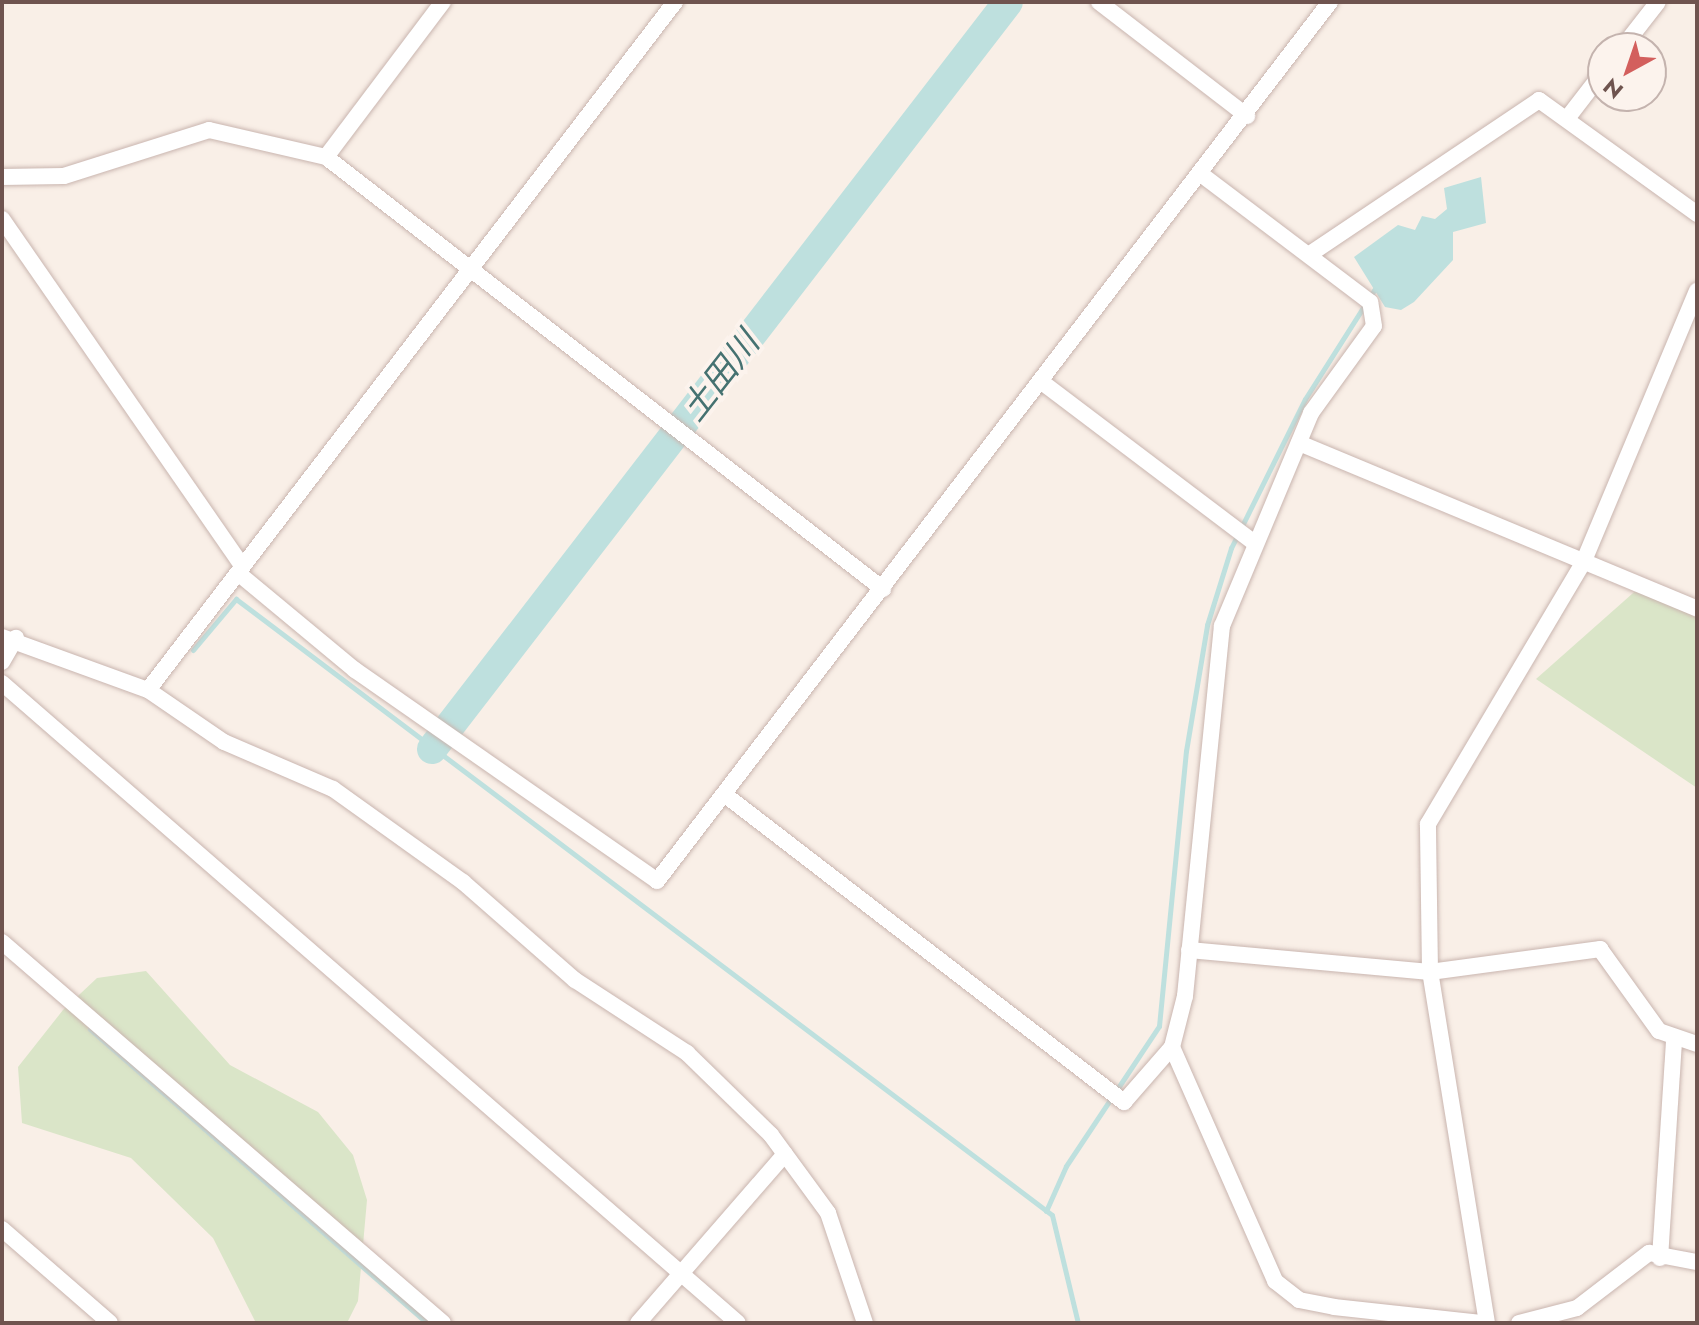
<!DOCTYPE html>
<html>
<head>
<meta charset="utf-8">
<style>
  body { margin:0 }
  #map { position:relative; width:1699px; height:1325px; overflow:hidden; background:#f9efe7; font-family:Jost,"Noto Sans JP",sans-serif }
  div>[style] { position:absolute }
  .green>* { inset:0; background:#dae5c8 }
  .water>* { inset:0; background:#bee0de }
  .stream>* { height:5px; margin:-2.5px; padding:0 2.5px; transform-origin:2.5px; border-radius:2.5px; background:#bee0de }
  .river>* { height:30px; margin:-15px; padding:0 15px; transform-origin:15px; border-radius:15px; background:#bee0de }
  .roads { filter:drop-shadow(0 0 2px #c9b5af) drop-shadow(0 0 2px #c9b5af) }
  .minor>* { height:16px; margin:-8px; padding:0 8px; transform-origin:8px; border-radius:8px; background:#fff }
  span { translate:-50% -50%; white-space:nowrap; text-align:center; line-height:1.15; -webkit-text-stroke:8px #fcf3ed; paint-order:stroke }
  .water-label { font-size:34px; color:#457271; font-style:italic }
  .frame { position:absolute; inset:0; border:4px solid #6f544f; pointer-events:none }
  .north { position:absolute; left:1587px; top:32px; width:80px; height:80px; box-sizing:border-box; background:#fcf3ed; border:2px solid #c4b3ae; border-radius:50%; rotate:220deg; font-size:22px; font-weight:700; line-height:32px; text-align:center; color:#6f544f }
  .north::after { content:''; display:block; margin:auto; width:28px; height:36px; background:#d35f5d; clip-path:polygon(50% 0,100% 100%,50% 72%,0 100%) }
</style>
</head>
<body>
<div id="map">
  <div class="green">
    <i style="clip-path:polygon(1641px 586px,1697px 614px,1697px 788px,1536px 679px)"></i>
    <i style="clip-path:polygon(146px 971px,230px 1065px,318px 1112px,353px 1155px,367px 1200px,358px 1301px,347px 1323px,256px 1323px,213px 1238px,131px 1158px,22px 1123px,18px 1067px,63px 1010px,97px 978px)"></i>
  </div>
  <div class="water">
    <i style="clip-path:polygon(1481px 177px,1486px 223px,1453px 232px,1453px 260px,1414px 302px,1401px 310px,1385px 307px,1354px 257px,1398px 225px,1415px 230px,1422px 216px,1435px 219px,1447px 209px,1444px 188px)"></i>
  </div>
  <div class="stream">
    <i style="left:193px;top:650px;width:67px;rotate:-49.9deg"></i>
    <i style="left:236px;top:599px;width:1022px;rotate:37.05deg"></i>
    <i style="left:1052px;top:1215px;width:111px;rotate:76.5deg"></i>
    <i style="left:90px;top:1029px;width:447px;rotate:41.1deg"></i>
    <i style="left:1046px;top:1211px;width:49px;rotate:-66deg"></i>
    <i style="left:1066px;top:1166px;width:168px;rotate:-56.4deg"></i>
    <i style="left:1159px;top:1026px;width:276px;rotate:-84.4deg"></i>
    <i style="left:1186px;top:751px;width:128px;rotate:-80.5deg"></i>
    <i style="left:1207px;top:625px;width:81px;rotate:-72.7deg"></i>
    <i style="left:1231px;top:548px;width:166px;rotate:-63.6deg"></i>
    <i style="left:1305px;top:399px;width:133px;rotate:-57.6deg"></i>
  </div>
  <div class="river">
    <i style="left:432px;top:749px;width:943px;rotate:-52.36deg"></i>
  </div>
  <div class="roads">
    <div class="minor">
      <i style="left:1099px;top:2px;width:187px;rotate:37.6deg"></i>
      <i style="left:1622px;top:48px;width:58px;rotate:-52deg"></i>
      <i style="left:1569px;top:116px;width:56px;rotate:-52.3deg"></i>
      <i style="left:326px;top:157px;width:194px;rotate:-53deg"></i>
      <i style="left:2px;top:177px;width:62px;rotate:-0.9deg"></i>
      <i style="left:64px;top:176px;width:152px;rotate:-17.6deg"></i>
      <i style="left:209px;top:130px;width:120px;rotate:13deg"></i>
      <i style="left:326px;top:157px;width:705px;rotate:37.8deg"></i>
      <i style="left:2px;top:219px;width:422px;rotate:55.3deg"></i>
      <i style="left:1310px;top:254px;width:276px;rotate:-33.9deg"></i>
      <i style="left:1539px;top:100px;width:195px;rotate:35.8deg"></i>
      <i style="left:1043px;top:383px;width:262px;rotate:37.1deg"></i>
      <i style="left:1299px;top:443px;width:431px;rotate:22.6deg"></i>
      <i style="left:238px;top:573px;width:152px;rotate:39.7deg"></i>
      <i style="left:355px;top:670px;width:368px;rotate:34.9deg"></i>
      <i style="left:657px;top:881px;width:1107px;rotate:-52.56deg"></i>
      <i style="left:2px;top:637px;width:155px;rotate:20deg"></i>
      <i style="left:148px;top:690px;width:92px;rotate:34.4deg"></i>
      <i style="left:224px;top:742px;width:119px;rotate:23.3deg"></i>
      <i style="left:333px;top:789px;width:160px;rotate:35.6deg"></i>
      <i style="left:463px;top:882px;width:149px;rotate:41.2deg"></i>
      <i style="left:575px;top:980px;width:134px;rotate:33.1deg"></i>
      <i style="left:687px;top:1053px;width:117px;rotate:44.3deg"></i>
      <i style="left:771px;top:1135px;width:97px;rotate:53.8deg"></i>
      <i style="left:828px;top:1213px;width:116px;rotate:71.4deg"></i>
      <i style="left:2px;top:662px;width:28px;rotate:-60deg"></i>
      <i style="left:2px;top:683px;width:975px;rotate:41.01deg"></i>
      <i style="left:148px;top:690px;width:867px;rotate:-52.55deg"></i>
      <i style="left:724px;top:794px;width:505px;rotate:37.6deg"></i>
      <i style="left:1124px;top:1102px;width:73px;rotate:-48.9deg"></i>
      <i style="left:1172px;top:1047px;width:53px;rotate:-75.7deg"></i>
      <i style="left:1185px;top:996px;width:372px;rotate:-84.3deg"></i>
      <i style="left:1222px;top:626px;width:231px;rotate:-67.3deg"></i>
      <i style="left:1311px;top:413px;width:107px;rotate:-54.1deg"></i>
      <i style="left:1374px;top:326px;width:24px;rotate:-99deg"></i>
      <i style="left:1370px;top:302px;width:211px;rotate:-142.9deg"></i>
      <i style="left:2px;top:942px;width:583px;rotate:40.83deg"></i>
      <i style="left:1189px;top:950px;width:242px;rotate:5.2deg"></i>
      <i style="left:1430px;top:972px;width:172px;rotate:-7.7deg"></i>
      <i style="left:1600px;top:949px;width:101px;rotate:54.3deg"></i>
      <i style="left:1659px;top:1031px;width:40px;rotate:18.9deg"></i>
      <i style="left:1172px;top:1047px;width:256px;rotate:66.2deg"></i>
      <i style="left:1275px;top:1281px;width:31px;rotate:38deg"></i>
      <i style="left:1299px;top:1300px;width:36px;rotate:11deg"></i>
      <i style="left:1334px;top:1307px;width:148px;rotate:6.2deg"></i>
      <i style="left:2px;top:1229px;width:143px;rotate:41deg"></i>
      <i style="left:1660px;top:1258px;width:218px;rotate:-86.3deg"></i>
      <i style="left:638px;top:1323px;width:224px;rotate:-49deg"></i>
      <i style="left:1487px;top:1323px;width:356px;rotate:-99.2deg"></i>
      <i style="left:1430px;top:972px;width:148px;rotate:-90.8deg"></i>
      <i style="left:1428px;top:824px;width:304px;rotate:-59.3deg"></i>
      <i style="left:1583px;top:563px;width:295px;rotate:-67.3deg"></i>
      <i style="left:1519px;top:1323px;width:60px;rotate:-14.5deg"></i>
      <i style="left:1577px;top:1308px;width:91px;rotate:-37.4deg"></i>
      <i style="left:1649px;top:1253px;width:49px;rotate:10.6deg"></i>
    </div>
  </div>
  <div class="water-label">
    <span style="left:720px;top:376px;rotate:-52deg">土田川</span>
  </div>
  <div class="frame"></div>
  <div class="north">N</div>
</div>
</body>
</html>
